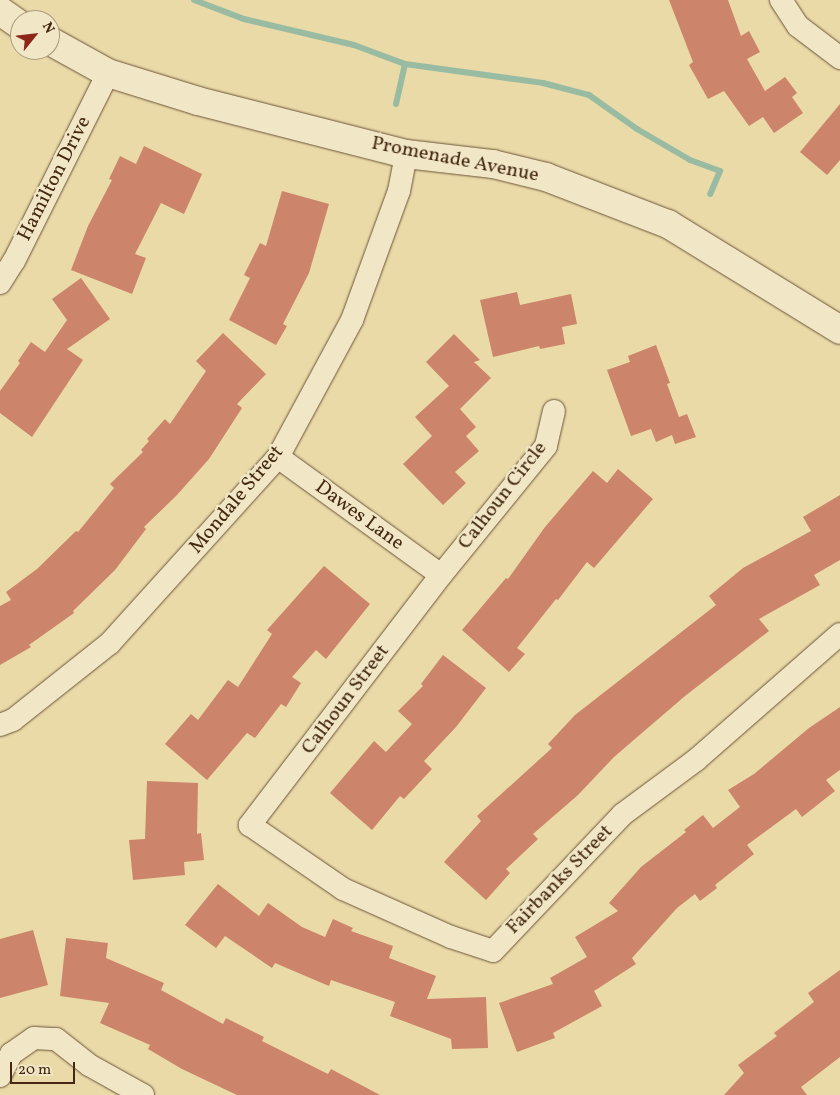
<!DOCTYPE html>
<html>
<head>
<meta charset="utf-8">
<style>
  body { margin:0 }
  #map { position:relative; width:840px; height:1095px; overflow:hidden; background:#e9daa8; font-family:Vollkorn,serif }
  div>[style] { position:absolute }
  .stream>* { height:6px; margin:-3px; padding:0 3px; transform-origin:3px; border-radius:3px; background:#99bba2 }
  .building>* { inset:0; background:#cc846a }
  .roads { filter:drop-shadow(0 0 1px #6d5438) drop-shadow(0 0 1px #6d5438) }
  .minor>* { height:22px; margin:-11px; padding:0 11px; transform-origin:11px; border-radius:11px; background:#f1e7c6 }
  .secondary>* { height:28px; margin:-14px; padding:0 14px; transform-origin:14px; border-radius:14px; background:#f1e7c6 }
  span { translate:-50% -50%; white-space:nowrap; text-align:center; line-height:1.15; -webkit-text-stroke:5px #f1e7c6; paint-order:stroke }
  .street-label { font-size:20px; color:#442812 }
  .north { position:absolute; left:10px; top:10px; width:50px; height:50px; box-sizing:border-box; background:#f1e7c6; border:1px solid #ac9b7e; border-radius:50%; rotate:61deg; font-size:14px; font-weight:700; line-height:20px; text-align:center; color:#442812 }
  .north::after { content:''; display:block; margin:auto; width:18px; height:22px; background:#8f2418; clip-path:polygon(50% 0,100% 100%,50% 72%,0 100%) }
  .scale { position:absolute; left:10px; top:1062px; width:65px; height:22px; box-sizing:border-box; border:2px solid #442812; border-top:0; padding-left:6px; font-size:15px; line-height:18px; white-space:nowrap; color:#442812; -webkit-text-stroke:4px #f1e7c6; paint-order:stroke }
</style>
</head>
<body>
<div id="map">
  <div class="stream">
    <i style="left:194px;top:0;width:53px;rotate:20.8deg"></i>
    <i style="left:244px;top:19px;width:113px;rotate:13.3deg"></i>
    <i style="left:354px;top:45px;width:54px;rotate:20.4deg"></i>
    <i style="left:405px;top:64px;width:41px;rotate:102.7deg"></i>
    <i style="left:405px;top:64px;width:139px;rotate:7.8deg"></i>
    <i style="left:543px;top:83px;width:48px;rotate:14.6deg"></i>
    <i style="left:589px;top:95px;width:59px;rotate:35.3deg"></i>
    <i style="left:637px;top:129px;width:61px;rotate:30.3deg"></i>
    <i style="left:690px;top:160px;width:32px;rotate:20deg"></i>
    <i style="left:720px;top:171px;width:25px;rotate:113deg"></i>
  </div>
  <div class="building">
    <i style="clip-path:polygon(669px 0,728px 0,741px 36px,749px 31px,760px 52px,747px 59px,765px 91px,785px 77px,797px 93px,792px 97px,803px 113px,774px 133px,763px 117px,749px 126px,724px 91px,708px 99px,689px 65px,693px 62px)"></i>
    <i style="clip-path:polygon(840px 104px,840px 160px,827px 175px,800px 152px)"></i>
    <i style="clip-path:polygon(144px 146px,202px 174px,184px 214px,161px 203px,135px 254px,146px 258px,132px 294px,71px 270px,88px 226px,112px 180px,109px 179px,120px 156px,136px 164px)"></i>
    <i style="clip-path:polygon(282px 191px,329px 204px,309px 273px,283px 324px,287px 326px,276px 345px,229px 320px,250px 278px,244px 275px,260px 243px,266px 246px)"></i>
    <i style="clip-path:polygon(81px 278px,110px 319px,67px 349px,83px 360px,32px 437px,0 413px,0 391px,20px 363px,18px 361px,31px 342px,45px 352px,67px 320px,52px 299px)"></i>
    <i style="clip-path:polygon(517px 292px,520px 305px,571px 294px,577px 324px,562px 327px,565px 344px,540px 349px,539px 346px,493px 357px,480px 300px)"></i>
    <i style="clip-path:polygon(223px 333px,266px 374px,237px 404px,242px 408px,209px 459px,177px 495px,144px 527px,146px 529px,115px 570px,73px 611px,74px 613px,29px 645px,31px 647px,0 665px,0 606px,11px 600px,6px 592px,37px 569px,76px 531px,78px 532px,114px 488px,110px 484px,143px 452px,141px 450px,149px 441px,147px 439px,165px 419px,170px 424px,206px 371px,196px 361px)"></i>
    <i style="clip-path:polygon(454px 334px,480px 360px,474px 362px,491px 378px,460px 409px,476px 427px,466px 436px,479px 451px,455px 472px,466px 483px,443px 505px,403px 464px,432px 436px,415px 417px,449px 386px,426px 362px)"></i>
    <i style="clip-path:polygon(656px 345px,670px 383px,667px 384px,679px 417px,687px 414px,696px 437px,675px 444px,672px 435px,656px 442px,651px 429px,631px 436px,607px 370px,630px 362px,628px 356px)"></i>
    <i style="clip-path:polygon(618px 469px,653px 499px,594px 568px,587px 562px,558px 600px,556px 599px,517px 648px,525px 654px,509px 672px,462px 630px,506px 578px,508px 579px,545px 527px,593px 471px,607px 483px)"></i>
    <i style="clip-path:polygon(840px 495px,840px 560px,814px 575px,820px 585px,759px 619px,769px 631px,685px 696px,614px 757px,578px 795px,533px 834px,538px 839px,506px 869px,510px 873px,486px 900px,444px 862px,481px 821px,477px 816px,552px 748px,548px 744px,575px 715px,716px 605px,709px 596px,743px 568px,811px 531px,803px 517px)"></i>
    <i style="clip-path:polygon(324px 566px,370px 604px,326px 659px,316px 650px,292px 677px,301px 683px,286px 707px,281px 704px,255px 738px,247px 733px,207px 780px,165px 744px,191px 714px,198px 720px,228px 680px,238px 687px,272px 634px,267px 630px)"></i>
    <i style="clip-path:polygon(443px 655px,486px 688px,456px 727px,424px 761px,432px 769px,404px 799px,400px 796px,372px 830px,330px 793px,374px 741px,386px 752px,412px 724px,398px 711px,423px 686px,421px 684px)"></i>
    <i style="clip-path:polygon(840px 707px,840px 770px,826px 780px,835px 791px,802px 817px,796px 809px,747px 845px,754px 854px,715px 885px,717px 888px,700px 901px,695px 894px,677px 908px,632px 958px,636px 964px,594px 991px,602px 1006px,553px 1033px,555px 1038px,517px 1052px,499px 1003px,553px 984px,550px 978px,587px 957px,575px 937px,618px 911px,609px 903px,641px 867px,686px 832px,684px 830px,703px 815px,713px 828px,740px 807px,728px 790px,754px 774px,809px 728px)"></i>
    <i style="clip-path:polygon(147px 781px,198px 783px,197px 834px,201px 833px,204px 860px,184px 862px,185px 875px,133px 880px,129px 840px,145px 839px)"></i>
    <i style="clip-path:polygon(218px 884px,259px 916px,268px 903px,302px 927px,325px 937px,333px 919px,353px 928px,351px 931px,393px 946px,389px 958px,436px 976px,427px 999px,486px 997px,488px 1048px,452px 1049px,451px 1039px,390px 1016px,395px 1002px,331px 980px,329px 986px,275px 963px,272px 968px,225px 936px,216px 948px,185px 925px)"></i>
    <i style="clip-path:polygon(33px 930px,48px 985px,0 998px,0 939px)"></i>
    <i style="clip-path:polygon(66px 938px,108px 943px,106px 958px,164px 983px,161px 990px,223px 1024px,226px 1018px,264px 1037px,262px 1041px,328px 1074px,331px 1069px,380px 1095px,237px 1095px,182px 1069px,148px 1049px,150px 1045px,100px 1023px,109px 1003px,60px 996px)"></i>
    <i style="clip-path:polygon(840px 970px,840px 1057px,801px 1087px,807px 1095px,724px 1095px,744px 1073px,738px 1065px,777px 1036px,774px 1033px,814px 1002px,808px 993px)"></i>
  </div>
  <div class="roads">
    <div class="minor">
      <i style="left:781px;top:0;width:31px;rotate:57deg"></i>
      <i style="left:798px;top:26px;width:53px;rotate:37.3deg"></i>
      <i style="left:0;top:283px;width:26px;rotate:-58deg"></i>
      <i style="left:14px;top:261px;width:210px;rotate:-63.4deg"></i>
      <i style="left:554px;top:411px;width:36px;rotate:103deg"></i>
      <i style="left:546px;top:446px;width:166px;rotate:129.1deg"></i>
      <i style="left:441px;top:575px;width:315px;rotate:127.4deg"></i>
      <i style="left:250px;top:825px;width:113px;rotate:34.5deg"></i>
      <i style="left:343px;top:889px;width:118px;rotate:24deg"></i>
      <i style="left:451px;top:937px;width:44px;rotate:18.4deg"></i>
      <i style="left:493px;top:951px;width:189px;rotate:-46.5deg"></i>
      <i style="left:623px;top:814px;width:91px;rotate:-36.5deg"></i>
      <i style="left:696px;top:760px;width:191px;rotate:-41.2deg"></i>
      <i style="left:278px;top:457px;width:201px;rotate:35.9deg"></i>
      <i style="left:0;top:725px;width:14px;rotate:-21deg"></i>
      <i style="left:13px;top:720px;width:124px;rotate:-38.4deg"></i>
      <i style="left:110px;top:643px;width:251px;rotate:-47.9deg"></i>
      <i style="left:278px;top:457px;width:156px;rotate:-61.6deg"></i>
      <i style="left:352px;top:320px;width:137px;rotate:-70deg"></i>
      <i style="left:399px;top:191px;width:38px;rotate:-79deg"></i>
      <i style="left:0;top:1076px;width:25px;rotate:-63deg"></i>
      <i style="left:11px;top:1054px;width:28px;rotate:-35deg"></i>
      <i style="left:34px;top:1038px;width:22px;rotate:3deg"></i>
      <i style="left:56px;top:1039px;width:42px;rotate:38.2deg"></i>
      <i style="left:89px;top:1065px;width:62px;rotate:29.1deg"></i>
    </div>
    <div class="secondary">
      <i style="left:0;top:11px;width:24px;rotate:35deg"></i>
      <i style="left:50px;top:41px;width:66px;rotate:28.9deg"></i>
      <i style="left:108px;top:73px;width:94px;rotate:17.3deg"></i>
      <i style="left:198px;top:101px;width:215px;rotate:14.3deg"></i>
      <i style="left:406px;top:154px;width:88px;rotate:6.6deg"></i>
      <i style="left:493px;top:164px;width:55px;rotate:13.8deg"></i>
      <i style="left:546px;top:177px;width:131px;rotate:21.1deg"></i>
      <i style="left:668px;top:224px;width:202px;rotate:31.6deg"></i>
    </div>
  </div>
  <div class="street-label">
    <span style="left:455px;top:160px;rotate:11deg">Promenade Avenue</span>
    <span style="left:55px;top:179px;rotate:-63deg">Hamilton Drive</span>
    <span style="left:503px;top:496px;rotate:-52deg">Calhoun Circle</span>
    <span style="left:237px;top:500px;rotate:-50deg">Mondale Street</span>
    <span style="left:359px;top:516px;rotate:36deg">Dawes Lane</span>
    <span style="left:346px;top:700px;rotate:-53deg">Calhoun Street</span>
    <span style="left:560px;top:880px;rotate:-46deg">Fairbanks Street</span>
  </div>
  <div class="north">N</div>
  <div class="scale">20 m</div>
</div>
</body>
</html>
